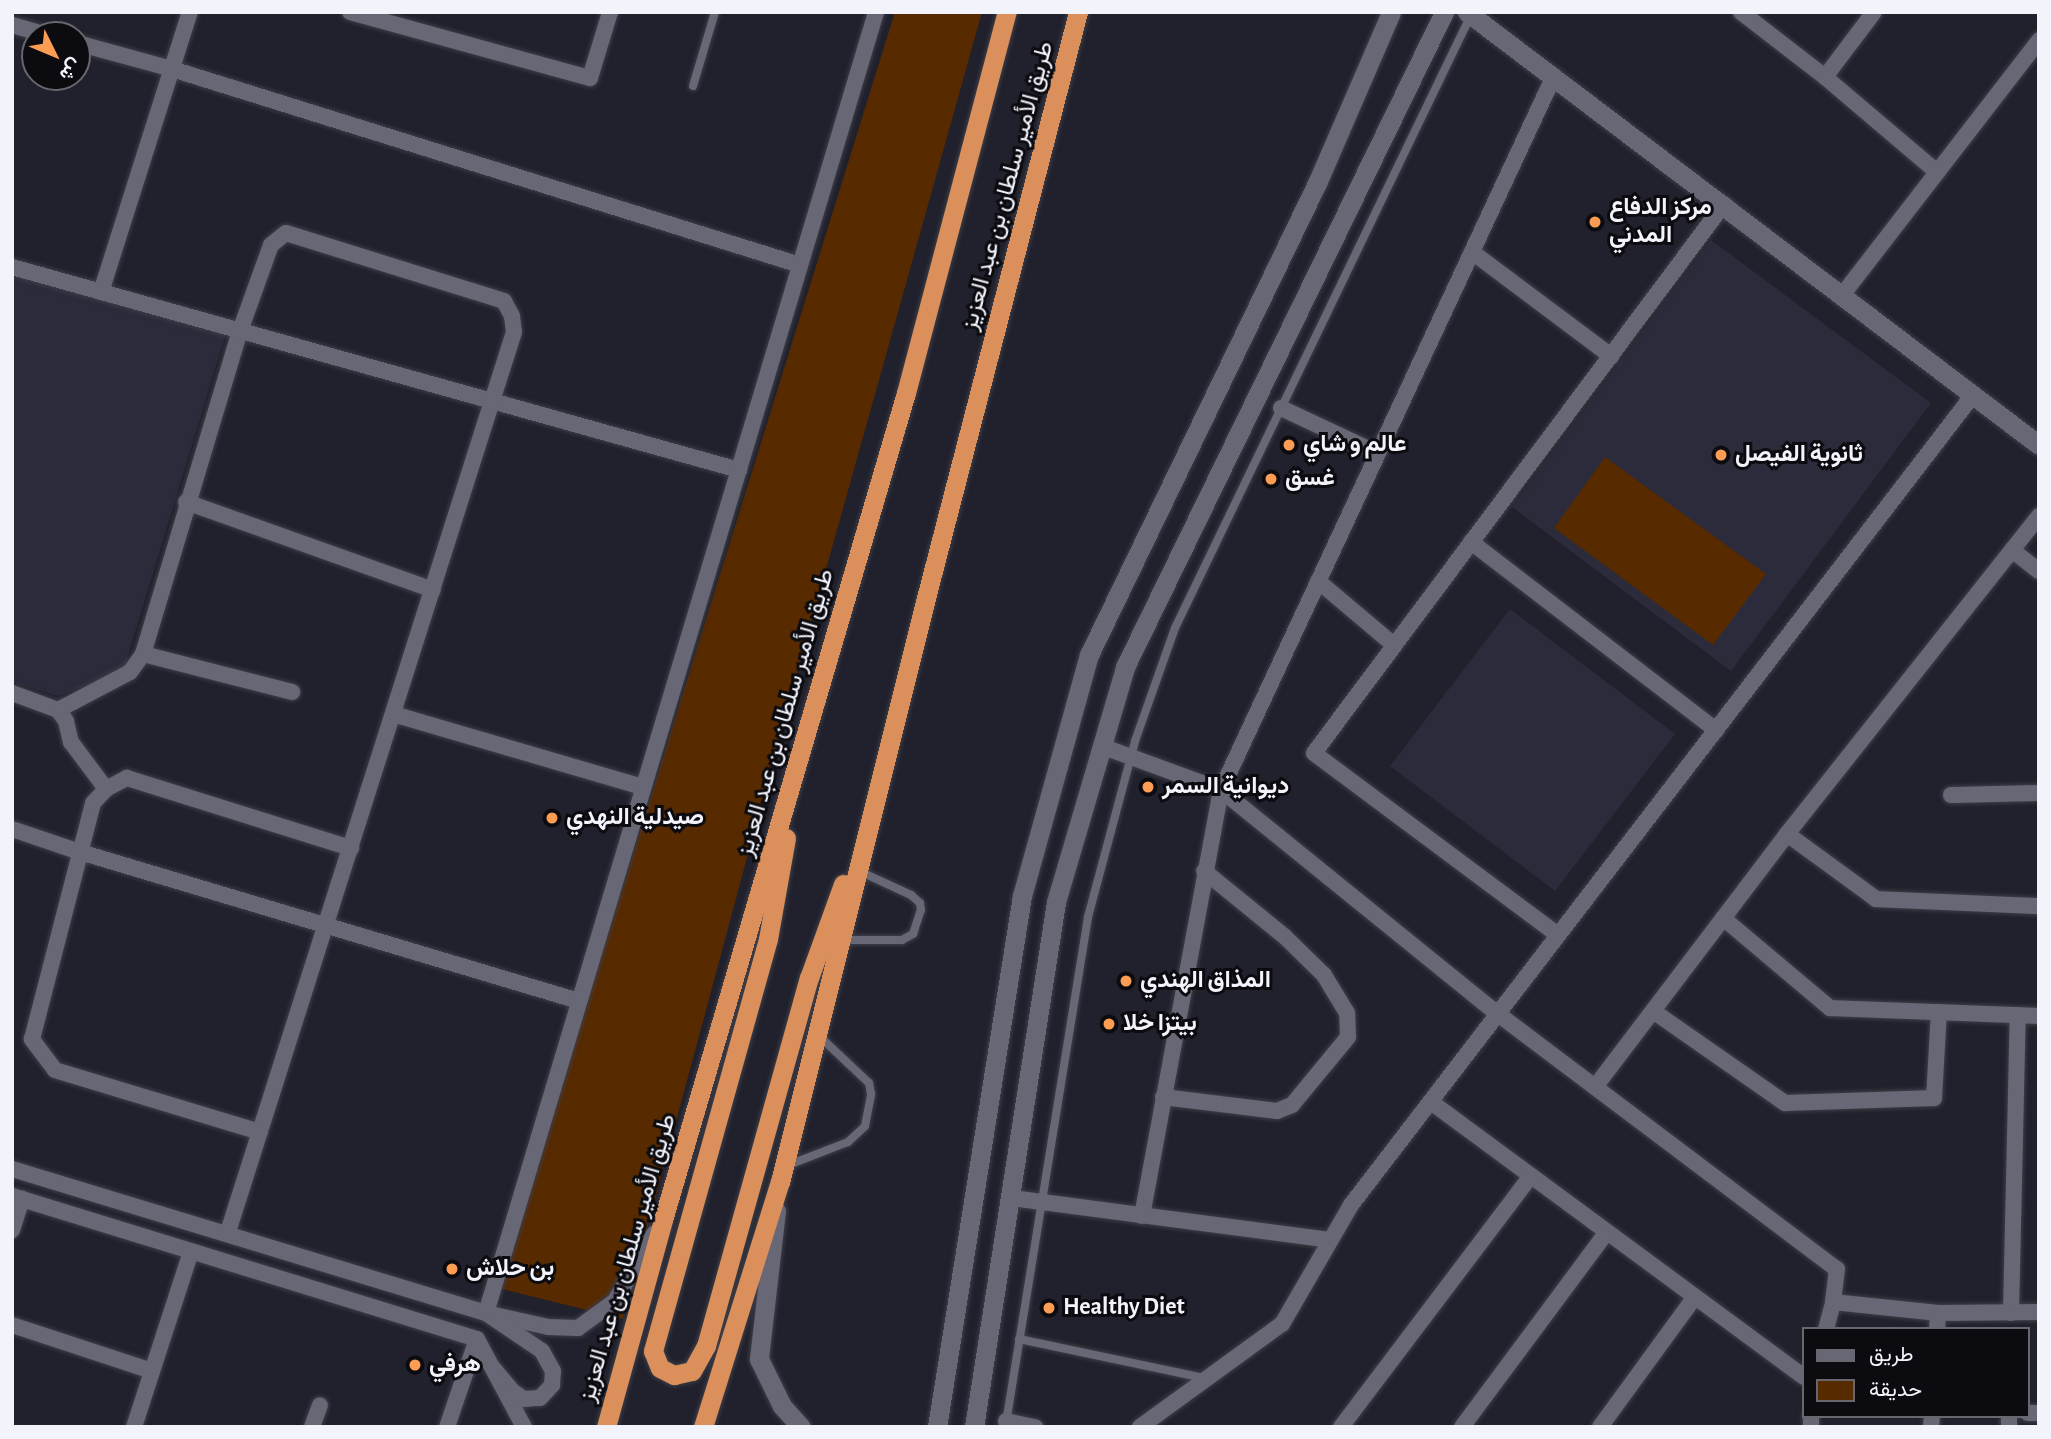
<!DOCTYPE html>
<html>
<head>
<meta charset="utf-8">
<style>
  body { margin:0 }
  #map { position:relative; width:2051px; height:1439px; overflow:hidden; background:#21212d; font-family:"Alegreya Sans",Vazirmatn,sans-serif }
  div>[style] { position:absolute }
  .built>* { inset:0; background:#2b2b3c }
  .green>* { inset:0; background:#572a00 }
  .roads { filter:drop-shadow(0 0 2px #3e3e48) drop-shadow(0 0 2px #3e3e48) }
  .service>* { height:8px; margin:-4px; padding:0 4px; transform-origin:4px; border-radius:4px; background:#676775 }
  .minor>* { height:16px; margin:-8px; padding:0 8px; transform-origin:8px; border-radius:8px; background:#676775 }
  .tertiary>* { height:19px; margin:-9.5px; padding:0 9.5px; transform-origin:9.5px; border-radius:9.5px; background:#676775 }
  .trunk>* { height:19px; margin:-9.5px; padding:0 9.5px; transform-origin:9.5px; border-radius:9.5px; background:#db905c }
  .dots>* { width:19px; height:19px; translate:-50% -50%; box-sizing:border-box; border:4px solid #0b0b10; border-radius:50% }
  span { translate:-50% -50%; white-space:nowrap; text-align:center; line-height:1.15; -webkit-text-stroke:6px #0b0b10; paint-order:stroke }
  .street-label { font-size:24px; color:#f2f3fb }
  .poi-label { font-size:24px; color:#f2f3fb; font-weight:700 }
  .left { translate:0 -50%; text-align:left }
  .frame { position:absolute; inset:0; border:14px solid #f2f3fb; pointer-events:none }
  .legend { position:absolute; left:1802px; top:1327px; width:228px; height:91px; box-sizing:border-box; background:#0b0b10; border:2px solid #67686e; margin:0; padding:9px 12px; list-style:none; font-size:21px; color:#f2f3fb }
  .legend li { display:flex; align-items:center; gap:14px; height:35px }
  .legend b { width:35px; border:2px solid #67686e }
  .north { position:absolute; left:21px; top:21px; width:70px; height:70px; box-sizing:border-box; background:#0b0b10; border:2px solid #67686e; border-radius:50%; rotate:133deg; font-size:19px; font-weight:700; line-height:28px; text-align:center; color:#f2f3fb }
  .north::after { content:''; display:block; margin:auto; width:24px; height:32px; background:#fd9d54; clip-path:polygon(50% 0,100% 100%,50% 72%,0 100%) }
</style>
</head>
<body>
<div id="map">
  <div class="built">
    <i style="clip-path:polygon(1711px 240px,1931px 403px,1731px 671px,1512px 507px)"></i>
    <i style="clip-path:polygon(12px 269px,226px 333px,123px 672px,58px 696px,12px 682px)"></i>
    <i style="clip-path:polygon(1510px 609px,1675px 734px,1555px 891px,1390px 766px)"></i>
  </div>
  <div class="green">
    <i style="clip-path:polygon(895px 12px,982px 12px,788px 705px,623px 1319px,498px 1288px)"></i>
    <i style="clip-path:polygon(1605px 457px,1766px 574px,1713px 645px,1554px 528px)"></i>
  </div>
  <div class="roads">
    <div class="service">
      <i style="left:693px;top:86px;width:77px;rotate:-73.4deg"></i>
      <i style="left:840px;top:940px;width:62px"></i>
      <i style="left:902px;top:940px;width:13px;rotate:-29deg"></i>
      <i style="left:913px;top:934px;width:25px;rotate:-72deg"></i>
      <i style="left:921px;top:910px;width:7px;rotate:-98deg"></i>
      <i style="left:920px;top:903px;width:12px;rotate:-138deg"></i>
      <i style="left:911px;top:895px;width:57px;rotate:-155.2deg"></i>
      <i style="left:786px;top:1166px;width:66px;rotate:-21.2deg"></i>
      <i style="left:848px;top:1142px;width:23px;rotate:-43deg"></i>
      <i style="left:865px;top:1126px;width:33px;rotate:-79deg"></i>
      <i style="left:871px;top:1094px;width:11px;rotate:-100deg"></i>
      <i style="left:869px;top:1083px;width:70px;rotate:-136.7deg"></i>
      <i style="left:1019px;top:1339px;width:189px;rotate:11.9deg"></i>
      <i style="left:1006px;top:1423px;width:513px;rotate:-80.79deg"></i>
      <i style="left:1088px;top:917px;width:182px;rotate:-75deg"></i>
      <i style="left:1135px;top:741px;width:120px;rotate:-70.5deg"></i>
      <i style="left:1175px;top:628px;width:681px;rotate:-64.23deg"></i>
    </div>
    <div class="minor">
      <i style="left:350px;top:12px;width:249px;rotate:15.4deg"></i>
      <i style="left:590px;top:78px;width:69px;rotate:-73.1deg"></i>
      <i style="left:1741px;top:12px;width:106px;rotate:37.7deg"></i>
      <i style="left:1825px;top:77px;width:147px;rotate:40.3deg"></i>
      <i style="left:12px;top:25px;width:36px;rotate:16deg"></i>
      <i style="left:77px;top:43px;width:98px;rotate:15.3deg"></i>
      <i style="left:172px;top:69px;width:658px;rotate:17.33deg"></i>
      <i style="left:1825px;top:77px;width:81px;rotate:-53deg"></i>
      <i style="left:1472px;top:252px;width:174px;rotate:36.8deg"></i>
      <i style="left:12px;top:267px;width:755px;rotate:15.6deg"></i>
      <i style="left:101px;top:292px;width:294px;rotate:-72.4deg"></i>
      <i style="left:1843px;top:294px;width:321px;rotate:-52.3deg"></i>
      <i style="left:1281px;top:408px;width:106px;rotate:25.1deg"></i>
      <i style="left:186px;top:502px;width:262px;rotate:19.6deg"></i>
      <i style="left:1471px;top:542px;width:309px;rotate:37.5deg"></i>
      <i style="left:2012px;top:550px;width:34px;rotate:38deg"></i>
      <i style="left:1318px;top:581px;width:99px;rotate:40.1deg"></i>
      <i style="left:143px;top:654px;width:154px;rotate:14.3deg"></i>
      <i style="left:12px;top:693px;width:49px;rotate:20.3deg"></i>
      <i style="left:58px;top:710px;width:14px;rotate:54deg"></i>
      <i style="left:66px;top:721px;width:22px;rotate:77deg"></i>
      <i style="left:71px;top:742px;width:59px;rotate:53.3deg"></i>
      <i style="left:58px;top:710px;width:81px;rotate:-27.8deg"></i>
      <i style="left:130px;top:672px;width:22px;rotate:-54deg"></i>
      <i style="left:143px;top:654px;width:337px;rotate:-73.3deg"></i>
      <i style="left:240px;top:331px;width:91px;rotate:-70.2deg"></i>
      <i style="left:271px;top:245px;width:19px;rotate:-39deg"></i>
      <i style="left:286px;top:233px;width:228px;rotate:17.3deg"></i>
      <i style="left:504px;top:301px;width:17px;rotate:62deg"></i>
      <i style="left:512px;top:316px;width:16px;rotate:83deg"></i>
      <i style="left:514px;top:332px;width:944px;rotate:107.63deg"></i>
      <i style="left:393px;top:714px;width:260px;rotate:16.3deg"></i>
      <i style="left:1101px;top:746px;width:128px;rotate:20.1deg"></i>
      <i style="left:1221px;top:790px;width:356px;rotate:39deg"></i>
      <i style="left:1498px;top:1014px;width:424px;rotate:37deg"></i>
      <i style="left:1837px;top:1269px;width:33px;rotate:97deg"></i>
      <i style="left:1951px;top:795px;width:88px;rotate:-1.3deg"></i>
      <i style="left:12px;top:829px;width:72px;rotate:18.7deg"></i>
      <i style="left:80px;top:852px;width:521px;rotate:16.63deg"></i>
      <i style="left:1787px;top:834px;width:110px;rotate:36.1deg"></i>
      <i style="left:1876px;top:899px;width:163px;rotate:2.5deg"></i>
      <i style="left:1723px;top:918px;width:140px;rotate:40.1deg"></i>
      <i style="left:1830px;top:1008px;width:209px;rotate:2.2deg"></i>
      <i style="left:1558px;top:935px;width:304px;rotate:-143.3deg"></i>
      <i style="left:1314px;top:753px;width:685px;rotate:-53.25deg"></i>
      <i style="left:1653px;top:1011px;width:161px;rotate:34.9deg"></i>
      <i style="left:1785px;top:1103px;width:149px;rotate:-1.9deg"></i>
      <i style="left:1934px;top:1098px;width:86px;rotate:-86.7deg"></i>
      <i style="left:1595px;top:1087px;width:318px;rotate:-52.8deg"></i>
      <i style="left:1787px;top:834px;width:406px;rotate:-51.6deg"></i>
      <i style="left:1163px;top:1097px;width:115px;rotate:7deg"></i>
      <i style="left:1277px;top:1111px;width:16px;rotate:-22deg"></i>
      <i style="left:1292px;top:1105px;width:88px;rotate:-50.5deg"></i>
      <i style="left:1348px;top:1037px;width:24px;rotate:-92deg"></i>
      <i style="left:1347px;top:1013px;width:44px;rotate:-121.2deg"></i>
      <i style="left:1324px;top:975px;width:56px;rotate:-135.7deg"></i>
      <i style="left:1284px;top:936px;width:103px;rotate:-140.9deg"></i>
      <i style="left:1431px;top:1102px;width:463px;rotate:36.4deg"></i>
      <i style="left:260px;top:1132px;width:214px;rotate:-163.2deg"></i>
      <i style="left:55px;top:1070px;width:39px;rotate:-127deg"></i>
      <i style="left:32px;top:1039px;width:244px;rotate:-75.5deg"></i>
      <i style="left:93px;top:803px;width:19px;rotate:-47deg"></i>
      <i style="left:106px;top:789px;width:24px;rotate:-28deg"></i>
      <i style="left:127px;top:778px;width:235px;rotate:17.4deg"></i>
      <i style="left:12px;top:1169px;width:495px;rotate:16.9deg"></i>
      <i style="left:486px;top:1313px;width:64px;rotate:12.7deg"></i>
      <i style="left:548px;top:1327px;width:30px;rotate:2deg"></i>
      <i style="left:578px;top:1328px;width:46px;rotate:-36.1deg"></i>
      <i style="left:615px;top:1301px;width:78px;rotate:-59.8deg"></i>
      <i style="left:12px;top:1196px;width:486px;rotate:17.1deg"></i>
      <i style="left:477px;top:1339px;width:100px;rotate:61.9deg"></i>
      <i style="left:1012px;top:1198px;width:320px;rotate:7.5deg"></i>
      <i style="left:1142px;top:1216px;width:433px;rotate:-79.5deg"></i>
      <i style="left:1221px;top:790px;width:788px;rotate:-65deg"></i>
      <i style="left:12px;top:1230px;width:33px;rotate:-72deg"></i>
      <i style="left:2011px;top:1313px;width:298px;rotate:-88.7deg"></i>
      <i style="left:12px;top:1325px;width:147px;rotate:18.2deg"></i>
      <i style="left:1826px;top:1329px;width:28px;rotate:-75deg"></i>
      <i style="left:1833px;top:1302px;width:106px;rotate:6deg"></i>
      <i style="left:1937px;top:1329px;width:16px;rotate:-86deg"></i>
      <i style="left:1938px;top:1313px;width:101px;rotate:-0.6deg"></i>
      <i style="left:493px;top:1368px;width:30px;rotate:50deg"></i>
      <i style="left:512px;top:1391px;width:14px;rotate:34deg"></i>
      <i style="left:524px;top:1399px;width:16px;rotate:-4deg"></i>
      <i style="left:540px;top:1398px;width:18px;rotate:-47deg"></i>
      <i style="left:552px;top:1385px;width:14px;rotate:-86deg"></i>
      <i style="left:553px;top:1371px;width:23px;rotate:-119deg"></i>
      <i style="left:542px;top:1351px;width:68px;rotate:-145.8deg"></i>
      <i style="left:486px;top:1313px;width:1358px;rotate:-73.31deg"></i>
      <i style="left:2028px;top:1413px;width:11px"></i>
      <i style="left:2009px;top:1416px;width:11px;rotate:90deg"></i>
      <i style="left:1006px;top:1421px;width:30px;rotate:12deg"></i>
      <i style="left:134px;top:1427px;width:184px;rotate:-72deg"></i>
      <i style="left:312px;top:1427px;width:23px;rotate:-70deg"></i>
      <i style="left:447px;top:1427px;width:93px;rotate:-71.2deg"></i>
      <i style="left:1140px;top:1427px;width:175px;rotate:-36deg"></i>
      <i style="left:1282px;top:1324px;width:138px;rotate:-59.9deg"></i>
      <i style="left:1351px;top:1205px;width:1021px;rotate:-52.48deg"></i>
      <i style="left:1341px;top:1427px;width:315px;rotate:-52.9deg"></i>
      <i style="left:1462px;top:1427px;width:243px;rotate:-53.4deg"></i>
      <i style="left:1600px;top:1427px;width:160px;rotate:-53.9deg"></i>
      <i style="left:1811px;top:1427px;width:11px;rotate:-90deg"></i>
      <i style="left:1931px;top:1427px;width:11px;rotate:-85deg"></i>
    </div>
    <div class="tertiary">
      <i style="left:1467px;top:12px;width:717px;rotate:37.13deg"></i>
      <i style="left:776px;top:1211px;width:149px;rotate:96.6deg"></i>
      <i style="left:759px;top:1359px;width:52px;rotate:63.9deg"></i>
      <i style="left:782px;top:1406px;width:28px;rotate:48deg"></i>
      <i style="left:937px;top:1427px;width:538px;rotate:-80.91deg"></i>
      <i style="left:1022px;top:896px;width:250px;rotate:-74.5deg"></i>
      <i style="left:1089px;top:655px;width:526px;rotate:-64.21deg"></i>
      <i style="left:1318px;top:181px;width:184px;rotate:-66.6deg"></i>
      <i style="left:974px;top:1427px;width:531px;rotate:-81.12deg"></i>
      <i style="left:1056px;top:902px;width:245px;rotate:-73.6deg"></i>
      <i style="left:1125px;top:667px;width:729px;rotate:-64.03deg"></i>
    </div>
    <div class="trunk">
      <i style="left:786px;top:838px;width:103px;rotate:100.1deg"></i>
      <i style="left:768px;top:939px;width:428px;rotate:105.6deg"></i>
      <i style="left:653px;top:1351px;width:18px;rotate:68deg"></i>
      <i style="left:660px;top:1368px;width:16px;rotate:27deg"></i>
      <i style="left:674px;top:1375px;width:18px;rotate:-13deg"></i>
      <i style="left:692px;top:1371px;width:29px;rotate:-61deg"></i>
      <i style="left:706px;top:1346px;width:382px;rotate:-74.4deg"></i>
      <i style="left:809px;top:978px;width:100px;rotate:-70.1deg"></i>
      <i style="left:606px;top:1427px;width:215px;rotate:-74.6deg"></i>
      <i style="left:663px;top:1220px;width:862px;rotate:-73.63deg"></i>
      <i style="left:906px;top:393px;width:394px;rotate:-75.2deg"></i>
      <i style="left:703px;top:1427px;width:257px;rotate:-72.6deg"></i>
      <i style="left:780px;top:1182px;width:602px;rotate:-75.96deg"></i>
      <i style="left:926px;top:598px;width:605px;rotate:-75.46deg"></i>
    </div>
  </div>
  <div class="dots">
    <i style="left:1595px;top:222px;background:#fd9d54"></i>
    <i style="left:1289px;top:445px;background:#fd9d54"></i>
    <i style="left:1721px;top:455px;background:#fd9d54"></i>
    <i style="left:1271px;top:479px;background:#fd9d54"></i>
    <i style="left:1148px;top:787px;background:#fd9d54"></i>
    <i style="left:552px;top:818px;background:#fd9d54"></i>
    <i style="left:1126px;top:981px;background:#fd9d54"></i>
    <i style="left:1109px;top:1024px;background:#fd9d54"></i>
    <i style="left:452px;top:1269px;background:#fd9d54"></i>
    <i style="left:1049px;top:1308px;background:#fd9d54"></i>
    <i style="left:415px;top:1365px;background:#fd9d54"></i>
  </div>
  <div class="street-label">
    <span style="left:1008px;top:186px;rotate:-75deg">طريق الأمير سلطان بن عبد العزيز</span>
    <span style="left:786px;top:713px;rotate:-74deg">طريق الأمير سلطان بن عبد العزيز</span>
    <span style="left:628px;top:1258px;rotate:-74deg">طريق الأمير سلطان بن عبد العزيز</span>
  </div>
  <div class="poi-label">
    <span class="left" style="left:1609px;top:222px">مركز الدفاع<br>المدني</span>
    <span class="left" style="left:1303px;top:445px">عالم و شاي</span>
    <span class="left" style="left:1735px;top:455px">ثانوية الفيصل</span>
    <span class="left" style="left:1285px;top:479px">غسق</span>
    <span class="left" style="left:1162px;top:787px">ديوانية السمر</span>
    <span class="left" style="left:566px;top:818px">صيدلية النهدي</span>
    <span class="left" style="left:1140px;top:981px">المذاق الهندي</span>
    <span class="left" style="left:1123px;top:1024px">بيتزا خلا</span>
    <span class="left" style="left:466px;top:1269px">بن حلاش</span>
    <span class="left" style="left:1063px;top:1308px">Healthy Diet</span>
    <span class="left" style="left:429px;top:1365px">هرفي</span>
  </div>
  <div class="frame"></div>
  <ul class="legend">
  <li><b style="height:9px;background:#676775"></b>طريق</li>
  <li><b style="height:19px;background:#572a00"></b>حديقة</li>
  </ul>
  <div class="north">ش</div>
</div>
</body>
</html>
